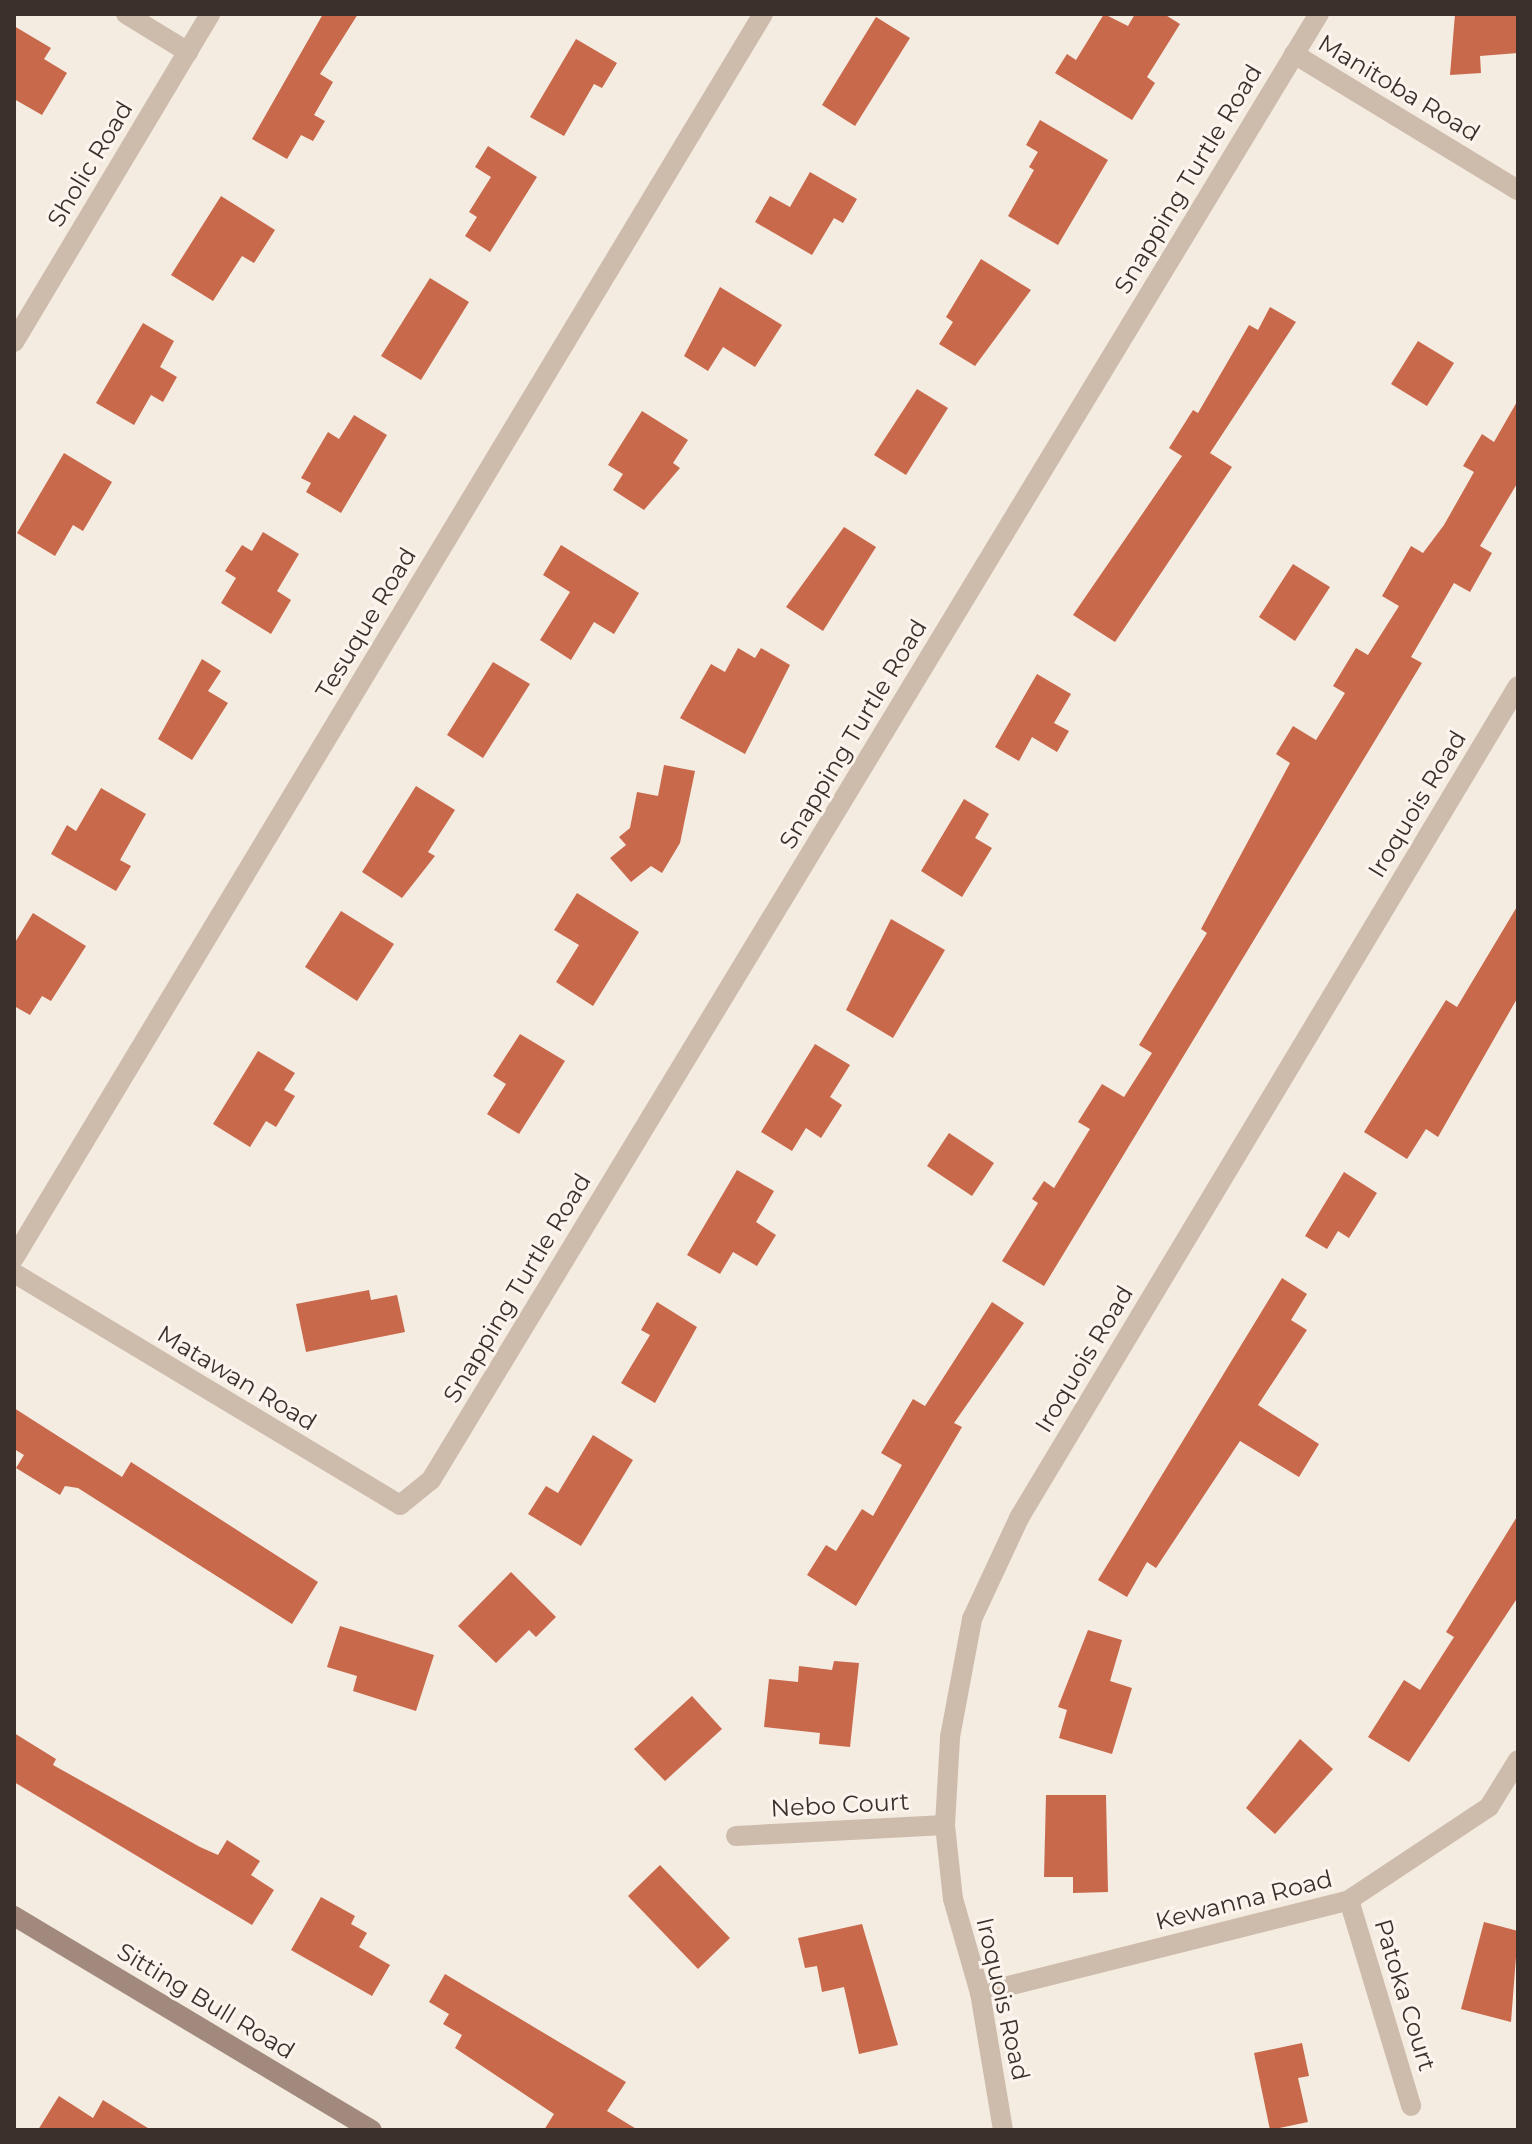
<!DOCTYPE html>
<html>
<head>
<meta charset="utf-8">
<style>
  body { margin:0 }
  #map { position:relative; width:1532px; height:2144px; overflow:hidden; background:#f4ebe1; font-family:Montserrat,sans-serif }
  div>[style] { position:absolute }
  .building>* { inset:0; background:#c8694b }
  .street>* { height:20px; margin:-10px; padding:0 10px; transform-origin:10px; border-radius:10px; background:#cdbbac }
  .secondary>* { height:20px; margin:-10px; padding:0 10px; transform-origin:10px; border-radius:10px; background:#a18a7d }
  span { translate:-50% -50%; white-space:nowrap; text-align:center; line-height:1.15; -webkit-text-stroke:6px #fbf5ee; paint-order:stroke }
  .street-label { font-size:24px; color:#3b302b }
  .frame { position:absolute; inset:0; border:16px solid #3b302b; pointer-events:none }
</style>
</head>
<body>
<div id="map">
  <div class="building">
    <i style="clip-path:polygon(323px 14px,358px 14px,320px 74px,333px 82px,314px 115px,325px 121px,313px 141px,301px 135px,287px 159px,252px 139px)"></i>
    <i style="clip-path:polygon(1104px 14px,1128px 26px,1135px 14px,1164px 14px,1180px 24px,1147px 77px,1155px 83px,1132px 120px,1055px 73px,1067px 54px,1076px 60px)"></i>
    <i style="clip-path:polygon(1455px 14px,1518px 14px,1518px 53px,1480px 56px,1481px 73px,1450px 75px)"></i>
    <i style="clip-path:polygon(876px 17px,910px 38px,855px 126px,822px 105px)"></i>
    <i style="clip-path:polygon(14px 26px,51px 48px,44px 59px,67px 73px,42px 115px,14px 99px)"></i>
    <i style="clip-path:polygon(576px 39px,617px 63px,602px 88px,594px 84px,564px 136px,530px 117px)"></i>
    <i style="clip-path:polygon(1040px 120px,1108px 160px,1058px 245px,1008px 216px,1034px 170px,1029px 167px,1038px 152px,1026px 145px)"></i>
    <i style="clip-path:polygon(488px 146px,537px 177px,490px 252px,465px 236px,477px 217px,469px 212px,491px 177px,475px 167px)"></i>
    <i style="clip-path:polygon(810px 172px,857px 199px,843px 223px,834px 218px,812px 255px,755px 222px,770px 196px,790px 207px)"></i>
    <i style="clip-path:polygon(221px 196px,275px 230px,254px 263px,242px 256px,213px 301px,171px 275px)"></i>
    <i style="clip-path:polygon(981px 259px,1031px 290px,975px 366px,939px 344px,953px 322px,946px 317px)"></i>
    <i style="clip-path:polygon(430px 278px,469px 302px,421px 380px,381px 356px)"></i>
    <i style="clip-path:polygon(720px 287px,782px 325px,755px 367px,723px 347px,708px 371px,684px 356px)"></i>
    <i style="clip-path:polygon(1270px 307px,1296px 322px,1210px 453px,1232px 467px,1115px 642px,1073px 615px,1182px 456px,1169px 448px,1193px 410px,1198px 413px,1249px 325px,1258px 330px)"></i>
    <i style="clip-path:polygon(143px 323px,174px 341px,160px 367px,177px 377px,163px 402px,151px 395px,134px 425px,96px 403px)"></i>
    <i style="clip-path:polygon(1418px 341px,1454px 363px,1427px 406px,1391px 384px)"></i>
    <i style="clip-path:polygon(917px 389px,948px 408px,906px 475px,874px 455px)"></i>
    <i style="clip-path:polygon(1518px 400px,1518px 482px,1480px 546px,1492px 553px,1470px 592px,1454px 583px,1411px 657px,1422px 663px,1044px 1286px,1002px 1261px,1038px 1203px,1032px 1199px,1044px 1181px,1054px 1188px,1090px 1129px,1078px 1122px,1102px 1084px,1124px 1097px,1152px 1053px,1139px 1045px,1207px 933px,1201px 929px,1290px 763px,1276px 754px,1293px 726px,1316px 740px,1345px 693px,1333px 686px,1356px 648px,1368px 655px,1399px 606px,1382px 596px,1411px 546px,1423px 553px,1444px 525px,1474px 472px,1463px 466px,1482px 434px,1494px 442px)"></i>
    <i style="clip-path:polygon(642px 411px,688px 440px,673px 463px,680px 468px,644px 510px,613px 490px,623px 474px,608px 465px)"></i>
    <i style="clip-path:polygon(354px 415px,387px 435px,341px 513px,306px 492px,311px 483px,301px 478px,328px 432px,339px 439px)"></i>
    <i style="clip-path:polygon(64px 453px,112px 482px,83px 531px,73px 525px,55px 556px,17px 533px)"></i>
    <i style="clip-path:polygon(844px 527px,876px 547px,823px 631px,786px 607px)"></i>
    <i style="clip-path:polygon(263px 532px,299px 554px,277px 591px,291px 600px,271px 634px,221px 603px,236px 578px,225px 571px,242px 545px,252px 551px)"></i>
    <i style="clip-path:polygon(561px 545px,639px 593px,614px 634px,594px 622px,571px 660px,540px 640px,570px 592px,543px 575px)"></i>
    <i style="clip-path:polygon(1293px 564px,1330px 587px,1295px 641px,1259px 617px)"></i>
    <i style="clip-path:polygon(738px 648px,755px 658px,761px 648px,790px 665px,745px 754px,680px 718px,711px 664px,725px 672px)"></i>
    <i style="clip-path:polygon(202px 659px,221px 671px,208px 691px,228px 703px,192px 760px,158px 739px)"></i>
    <i style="clip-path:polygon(493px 662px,530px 684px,483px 758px,447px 735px)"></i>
    <i style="clip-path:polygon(1037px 674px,1071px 694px,1054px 723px,1069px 731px,1057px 752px,1032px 737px,1019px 761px,995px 747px)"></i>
    <i style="clip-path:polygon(664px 765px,695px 771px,680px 843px,662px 873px,651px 866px,631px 882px,610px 858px,626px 845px,619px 837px,630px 828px,637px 792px,658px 796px)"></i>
    <i style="clip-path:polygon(416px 786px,455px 810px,428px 852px,435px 856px,402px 898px,362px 872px)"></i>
    <i style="clip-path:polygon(101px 788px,146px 814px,120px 860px,131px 866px,116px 891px,51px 854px,67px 825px,76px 831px)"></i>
    <i style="clip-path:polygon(964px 799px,989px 814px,975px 838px,992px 848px,962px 897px,921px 871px)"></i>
    <i style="clip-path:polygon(577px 893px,639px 932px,593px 1006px,556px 982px,579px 945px,554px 930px)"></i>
    <i style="clip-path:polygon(1518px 905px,1518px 997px,1438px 1137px,1426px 1129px,1407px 1159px,1364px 1132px,1446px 1000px,1457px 1007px)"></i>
    <i style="clip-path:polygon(341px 911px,394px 944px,357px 1001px,305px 967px)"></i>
    <i style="clip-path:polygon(33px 913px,86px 946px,51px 1001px,42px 996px,30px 1015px,14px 1006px,14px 944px)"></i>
    <i style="clip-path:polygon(891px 919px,945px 950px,893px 1038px,846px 1010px)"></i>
    <i style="clip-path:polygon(520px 1034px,565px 1061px,519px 1134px,487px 1114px,506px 1084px,493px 1076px)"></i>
    <i style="clip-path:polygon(815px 1044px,850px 1065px,830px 1097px,842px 1105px,821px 1138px,806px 1128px,792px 1151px,761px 1132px)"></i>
    <i style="clip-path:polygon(258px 1051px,295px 1073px,284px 1090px,295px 1096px,276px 1127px,266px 1121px,250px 1147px,213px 1124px)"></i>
    <i style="clip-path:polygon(949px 1133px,994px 1163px,972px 1196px,927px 1166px)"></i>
    <i style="clip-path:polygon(737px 1170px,774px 1191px,756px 1222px,776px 1235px,757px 1266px,733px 1252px,720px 1274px,687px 1255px)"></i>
    <i style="clip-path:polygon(1344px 1172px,1377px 1193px,1349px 1238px,1338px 1231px,1327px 1249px,1305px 1236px)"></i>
    <i style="clip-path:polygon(1282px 1278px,1307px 1294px,1291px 1320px,1307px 1330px,1258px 1405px,1319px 1444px,1299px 1477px,1240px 1441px,1156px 1568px,1147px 1562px,1127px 1597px,1098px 1580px)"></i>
    <i style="clip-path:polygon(369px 1290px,371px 1300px,397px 1295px,405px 1332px,306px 1352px,296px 1304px)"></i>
    <i style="clip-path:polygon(657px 1302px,697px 1327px,655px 1403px,621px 1383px,650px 1335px,641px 1330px)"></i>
    <i style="clip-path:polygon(992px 1302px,1024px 1323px,954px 1423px,962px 1427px,856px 1606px,807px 1575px,826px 1545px,836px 1551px,862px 1509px,873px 1516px,902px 1465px,881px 1453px,913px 1399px,925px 1406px)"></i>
    <i style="clip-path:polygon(14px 1408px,122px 1477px,131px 1462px,318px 1582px,292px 1624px,78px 1488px,65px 1486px,60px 1495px,16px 1468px,24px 1455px,14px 1449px)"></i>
    <i style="clip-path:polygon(593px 1435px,633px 1460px,581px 1546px,528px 1514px,546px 1486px,558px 1493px)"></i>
    <i style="clip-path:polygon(1518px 1515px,1518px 1597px,1409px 1762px,1368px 1737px,1404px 1680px,1420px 1690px,1454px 1637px,1446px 1632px)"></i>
    <i style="clip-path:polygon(511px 1572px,556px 1617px,536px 1637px,529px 1630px,496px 1663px,458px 1626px)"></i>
    <i style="clip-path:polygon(340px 1626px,434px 1655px,416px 1711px,353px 1691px,357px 1676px,327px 1667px)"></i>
    <i style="clip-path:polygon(1088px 1630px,1122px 1640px,1110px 1681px,1132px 1688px,1112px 1754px,1059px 1738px,1067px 1710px,1058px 1707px)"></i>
    <i style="clip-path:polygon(834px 1661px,859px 1663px,850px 1747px,819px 1744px,820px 1733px,764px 1727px,769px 1679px,798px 1682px,799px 1666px,832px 1670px)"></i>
    <i style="clip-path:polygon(692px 1696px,722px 1729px,665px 1781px,634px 1749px)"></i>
    <i style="clip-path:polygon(14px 1733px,56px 1759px,53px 1765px,200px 1847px,218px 1855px,227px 1840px,260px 1861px,251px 1875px,274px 1890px,252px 1925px,14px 1782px)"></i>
    <i style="clip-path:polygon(1300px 1739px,1333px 1769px,1275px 1834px,1246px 1808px)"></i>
    <i style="clip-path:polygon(1046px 1795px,1106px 1795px,1108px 1892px,1073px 1893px,1073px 1877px,1044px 1877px)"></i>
    <i style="clip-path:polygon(660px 1865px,730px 1938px,698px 1969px,628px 1896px)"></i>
    <i style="clip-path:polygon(321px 1897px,355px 1916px,351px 1924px,367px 1933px,359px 1947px,390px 1965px,372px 1996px,291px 1950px)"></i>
    <i style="clip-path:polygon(1484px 1922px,1518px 1931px,1511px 2022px,1461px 2009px)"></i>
    <i style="clip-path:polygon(862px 1924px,898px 2045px,859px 2054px,844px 1987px,822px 1992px,817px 1966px,805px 1968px,798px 1938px)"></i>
    <i style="clip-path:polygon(445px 1974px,626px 2082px,607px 2111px,638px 2130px,544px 2130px,554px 2114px,455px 2048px,462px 2035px,443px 2024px,449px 2014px,429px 2002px)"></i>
    <i style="clip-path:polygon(1302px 2043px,1309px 2076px,1298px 2078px,1308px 2122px,1270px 2130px,1254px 2053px)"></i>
    <i style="clip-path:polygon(59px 2096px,93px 2118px,103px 2100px,151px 2130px,38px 2130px)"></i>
  </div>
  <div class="street">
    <i style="left:126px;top:14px;width:73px;rotate:31.5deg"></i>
    <i style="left:1294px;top:54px;width:262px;rotate:31.3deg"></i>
    <i style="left:14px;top:342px;width:382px;rotate:-59.1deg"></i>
    <i style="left:14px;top:1258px;width:1452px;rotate:-58.95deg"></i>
    <i style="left:14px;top:1273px;width:450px;rotate:31deg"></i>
    <i style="left:400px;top:1505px;width:40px;rotate:-39deg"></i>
    <i style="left:431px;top:1480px;width:1714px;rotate:-58.8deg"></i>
    <i style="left:736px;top:1836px;width:209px;rotate:-3deg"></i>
    <i style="left:1349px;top:1900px;width:215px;rotate:73.2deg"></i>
    <i style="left:980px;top:1993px;width:381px;rotate:-14.1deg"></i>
    <i style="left:1349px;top:1900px;width:168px;rotate:-33.6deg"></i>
    <i style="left:1489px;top:1807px;width:55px;rotate:-58.3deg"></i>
    <i style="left:1003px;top:2130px;width:139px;rotate:-99.5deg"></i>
    <i style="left:980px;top:1993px;width:98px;rotate:-106deg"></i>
    <i style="left:953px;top:1899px;width:74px;rotate:-96.2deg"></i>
    <i style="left:945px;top:1825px;width:88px;rotate:-86.7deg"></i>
    <i style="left:950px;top:1737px;width:120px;rotate:-79.4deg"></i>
    <i style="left:972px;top:1619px;width:111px;rotate:-65deg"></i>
    <i style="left:1019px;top:1518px;width:970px;rotate:-59.05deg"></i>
  </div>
  <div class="secondary">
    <i style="left:14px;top:1916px;width:417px;rotate:30.9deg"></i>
  </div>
  <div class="street-label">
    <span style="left:1399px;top:88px;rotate:31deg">Manitoba Road</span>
    <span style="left:90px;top:164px;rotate:-59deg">Sholic Road</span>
    <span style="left:1188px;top:179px;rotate:-59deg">Snapping Turtle Road</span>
    <span style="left:366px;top:623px;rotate:-59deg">Tesuque Road</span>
    <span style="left:853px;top:734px;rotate:-59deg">Snapping Turtle Road</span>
    <span style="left:1417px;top:804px;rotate:-59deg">Iroquois Road</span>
    <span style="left:517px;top:1288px;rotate:-59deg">Snapping Turtle Road</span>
    <span style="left:1084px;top:1359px;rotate:-59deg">Iroquois Road</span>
    <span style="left:237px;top:1378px;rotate:31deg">Matawan Road</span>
    <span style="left:840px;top:1805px;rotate:-3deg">Nebo Court</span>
    <span style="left:1244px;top:1900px;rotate:-14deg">Kewanna Road</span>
    <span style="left:1405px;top:1995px;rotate:73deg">Patoka Court</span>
    <span style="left:1003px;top:1999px;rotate:77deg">Iroquois Road</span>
    <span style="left:206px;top:2001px;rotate:31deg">Sitting Bull Road</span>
  </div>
  <div class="frame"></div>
</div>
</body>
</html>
